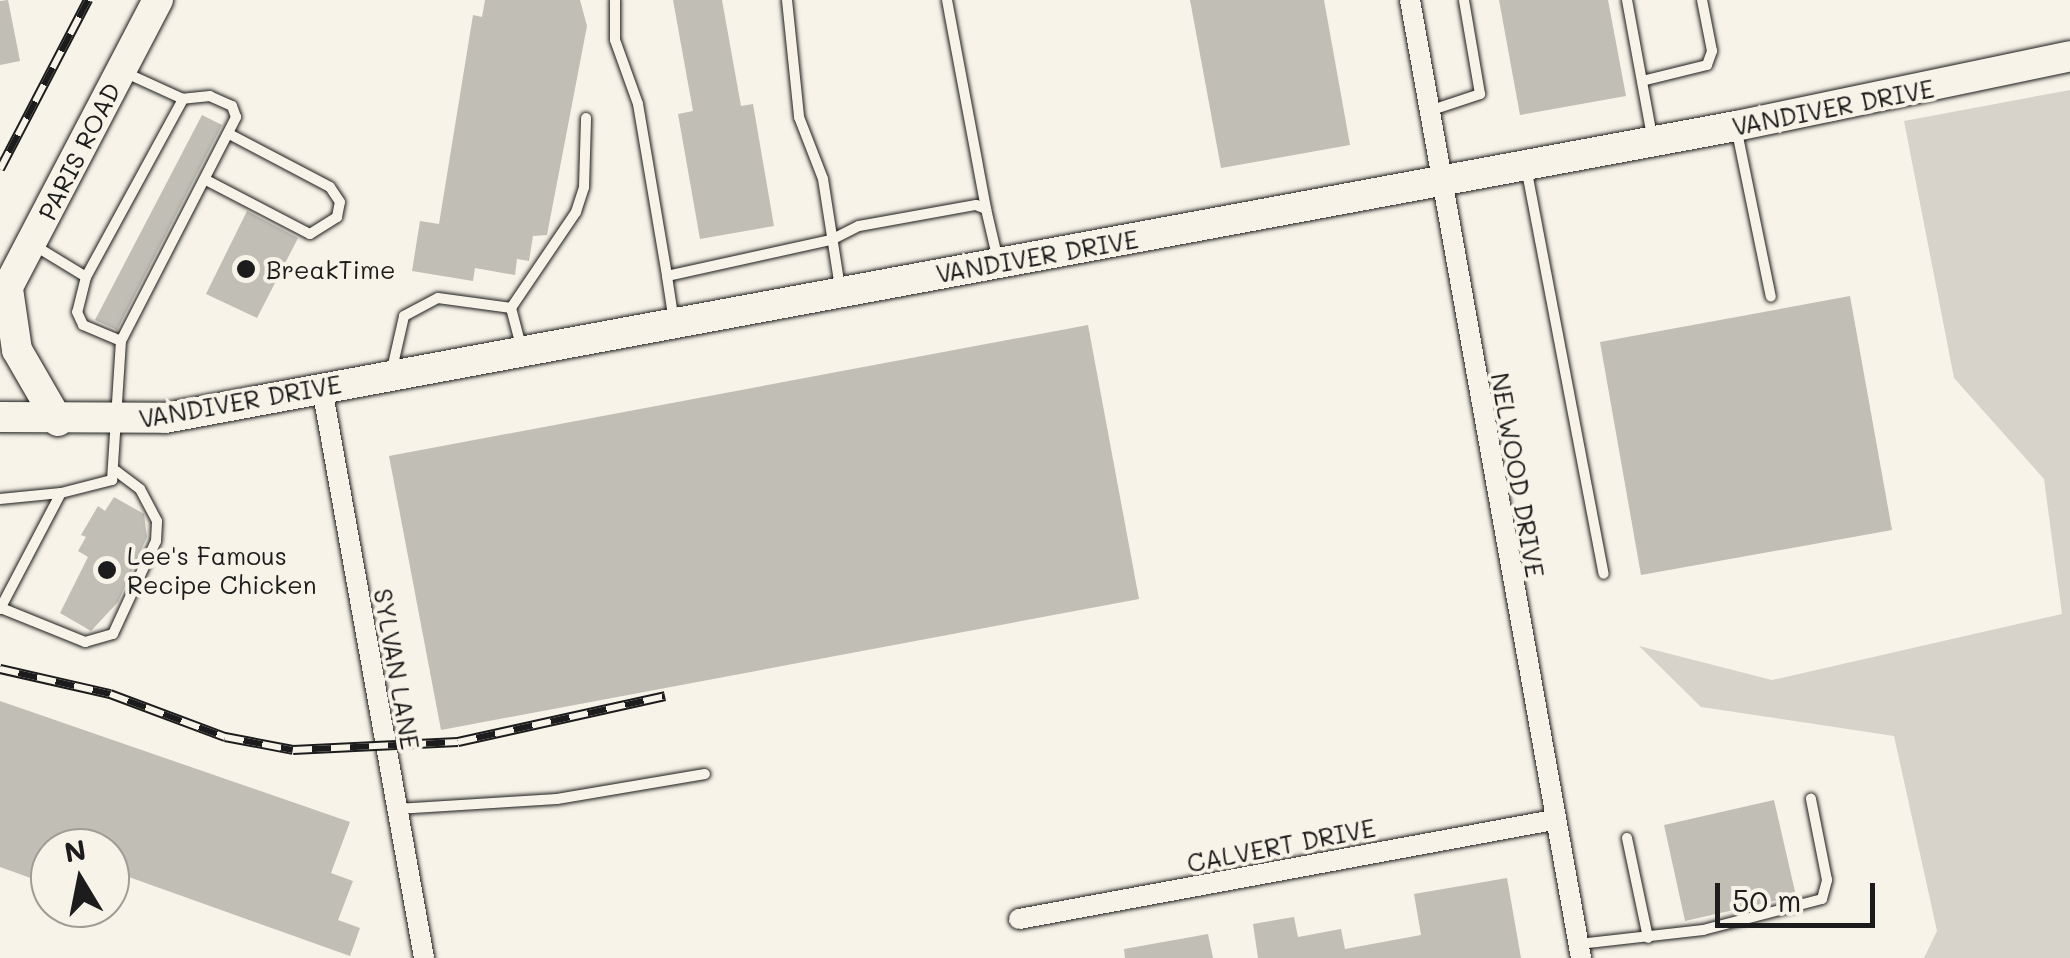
<!DOCTYPE html>
<html>
<head>
<meta charset="utf-8">
<style>
  body { margin:0 }
  #map { position:relative; width:2070px; height:958px; overflow:hidden; background:#f7f3e8; font-family:Mali,sans-serif }
  div>[style] { position:absolute }
  .green>* { inset:0; background:#d7d3cb }
  .building>* { inset:0; background:#c0beb5 }
  .roads { filter:drop-shadow(0 0 2px #1c1c1c) drop-shadow(0 0 2px #1c1c1c) }
  .lane>* { height:10px; margin:-5px; padding:0 5px; transform-origin:5px; border-radius:5px; background:#f7f3e8 }
  .street>* { height:20px; margin:-10px; padding:0 10px; transform-origin:10px; border-radius:10px; background:#f7f3e8 }
  .secondary>* { height:30px; margin:-15px; padding:0 15px; transform-origin:15px; border-radius:15px; background:#f7f3e8 }
  .rail>* { height:10px; margin-top:-5px; transform-origin:0; background:repeating-linear-gradient(90deg,#f7f3e8 0 19px,#1c1c1c 0 38px); box-sizing:border-box; border-block:2px solid #1c1c1c }
  .dots>* { width:28px; height:28px; translate:-50% -50%; box-sizing:border-box; border:5px solid #f7f3e8; border-radius:50% }
  span { translate:-50% -50%; white-space:nowrap; text-align:center; line-height:1.15; -webkit-text-stroke:8px #f7f3e8; paint-order:stroke }
  .street-label { font-size:25px; color:#1c1c1c }
  .poi-label { font-size:25px; color:#1c1c1c }
  .left { translate:0 -50%; text-align:left }
  .north { position:absolute; left:30px; top:828px; width:100px; height:100px; box-sizing:border-box; background:#f7f3e8; border:2px solid #9f9d96; border-radius:50%; rotate:350deg; font-size:28px; font-weight:700; line-height:40px; text-align:center; color:#1c1c1c }
  .north::after { content:''; display:block; margin:auto; width:35px; height:45px; background:#1c1c1c; clip-path:polygon(50% 0,100% 100%,50% 72%,0 100%) }
  .scale { position:absolute; left:1715px; top:883px; width:160px; height:45px; box-sizing:border-box; border:5px solid #1c1c1c; border-top:0; padding-left:12px; font-size:30px; line-height:35px; white-space:nowrap; color:#1c1c1c; -webkit-text-stroke:8px #f7f3e8; paint-order:stroke }
</style>
</head>
<body>
<div id="map">
  <div class="green">
    <i style="clip-path:polygon(2070px 90px,2070px 958px,1924px 958px,1937px 931px,1894px 736px,1701px 707px,1639px 646px,1772px 680px,2062px 614px,2044px 479px,1954px 378px,1904px 121px)"></i>
  </div>
  <div class="building">
    <i style="clip-path:polygon(8px 0,20px 61px,0 65px,0 1px)"></i>
    <i style="clip-path:polygon(485px 0,580px 0,587px 26px,547px 235px,533px 236px,529px 261px,517px 259px,515px 275px,475px 268px,473px 281px,412px 271px,420px 221px,439px 224px,473px 15px,482px 17px)"></i>
    <i style="clip-path:polygon(673px 0,722px 0,741px 106px,753px 104px,774px 226px,700px 239px,678px 114px,693px 111px)"></i>
    <i style="clip-path:polygon(1190px 0,1324px 0,1350px 145px,1221px 168px)"></i>
    <i style="clip-path:polygon(1499px 0,1608px 0,1626px 96px,1520px 115px)"></i>
    <i style="clip-path:polygon(202px 115px,222px 125px,117px 330px,95px 320px)"></i>
    <i style="clip-path:polygon(247px 211px,298px 238px,257px 318px,206px 294px)"></i>
    <i style="clip-path:polygon(1850px 296px,1892px 530px,1641px 575px,1600px 342px)"></i>
    <i style="clip-path:polygon(1088px 325px,1139px 599px,441px 730px,389px 456px)"></i>
    <i style="clip-path:polygon(114px 497px,144px 514px,147px 537px,118px 602px,91px 631px,60px 613px,88px 557px,78px 551px,86px 537px,81px 535px,98px 506px,105px 511px)"></i>
    <i style="clip-path:polygon(0 701px,350px 822px,331px 873px,353px 881px,338px 920px,360px 928px,350px 956px,126px 876px,128px 868px,110px 861px,110px 848px,77px 848px,50px 838px,50px 885px,0 867px)"></i>
    <i style="clip-path:polygon(1774px 800px,1796px 896px,1685px 921px,1664px 825px)"></i>
    <i style="clip-path:polygon(1507px 878px,1521px 958px,1258px 958px,1253px 924px,1294px 917px,1298px 937px,1341px 929px,1345px 949px,1421px 935px,1414px 894px)"></i>
    <i style="clip-path:polygon(1208px 934px,1213px 958px,1125px 958px,1124px 949px)"></i>
  </div>
  <div class="roads">
    <div class="lane">
      <i style="left:615px;top:0;width:40px;rotate:90deg"></i>
      <i style="left:615px;top:40px;width:68px;rotate:70.2deg"></i>
      <i style="left:638px;top:104px;width:174px;rotate:80.4deg"></i>
      <i style="left:787px;top:0;width:118px;rotate:84.1deg"></i>
      <i style="left:799px;top:117px;width:66px;rotate:68.8deg"></i>
      <i style="left:823px;top:179px;width:109px;rotate:81.1deg"></i>
      <i style="left:947px;top:0;width:213px;rotate:79.4deg"></i>
      <i style="left:1627px;top:0;width:138px;rotate:79.6deg"></i>
      <i style="left:1642px;top:81px;width:67px;rotate:-13.8deg"></i>
      <i style="left:1707px;top:65px;width:15px;rotate:-70deg"></i>
      <i style="left:1712px;top:51px;width:52px;rotate:-101.1deg"></i>
      <i style="left:1429px;top:111px;width:54px;rotate:-18.4deg"></i>
      <i style="left:1480px;top:94px;width:95px;rotate:-99.7deg"></i>
      <i style="left:1737px;top:132px;width:168px;rotate:78.4deg"></i>
      <i style="left:1526px;top:167px;width:414px;rotate:79.2deg"></i>
      <i style="left:208px;top:181px;width:115px;rotate:27.5deg"></i>
      <i style="left:310px;top:234px;width:32px;rotate:-32deg"></i>
      <i style="left:337px;top:217px;width:15px;rotate:-79deg"></i>
      <i style="left:340px;top:202px;width:18px;rotate:-124deg"></i>
      <i style="left:330px;top:187px;width:112px;rotate:-152.3deg"></i>
      <i style="left:32px;top:244px;width:63px;rotate:31.4deg"></i>
      <i style="left:86px;top:277px;width:36px;rotate:104deg"></i>
      <i style="left:77px;top:312px;width:14px;rotate:65deg"></i>
      <i style="left:83px;top:325px;width:41px;rotate:22.8deg"></i>
      <i style="left:86px;top:277px;width:203px;rotate:-61.4deg"></i>
      <i style="left:511px;top:308px;width:116px;rotate:-55.9deg"></i>
      <i style="left:576px;top:212px;width:26px;rotate:-72deg"></i>
      <i style="left:584px;top:187px;width:69px;rotate:-88.3deg"></i>
      <i style="left:674px;top:322px;width:47px;rotate:-98.7deg"></i>
      <i style="left:667px;top:276px;width:168px;rotate:-12.4deg"></i>
      <i style="left:831px;top:240px;width:31px;rotate:-27deg"></i>
      <i style="left:859px;top:226px;width:119px;rotate:-10.2deg"></i>
      <i style="left:976px;top:205px;width:11px;rotate:22deg"></i>
      <i style="left:986px;top:209px;width:52px;rotate:76.8deg"></i>
      <i style="left:392px;top:369px;width:54px;rotate:-77.2deg"></i>
      <i style="left:404px;top:316px;width:38px;rotate:-28deg"></i>
      <i style="left:438px;top:298px;width:74px;rotate:7.8deg"></i>
      <i style="left:511px;top:308px;width:43px;rotate:75.3deg"></i>
      <i style="left:0;top:499px;width:61px;rotate:-5.6deg"></i>
      <i style="left:1px;top:608px;width:91px;rotate:22deg"></i>
      <i style="left:85px;top:642px;width:29px;rotate:-16deg"></i>
      <i style="left:113px;top:634px;width:102px;rotate:-65.2deg"></i>
      <i style="left:156px;top:541px;width:20px;rotate:-87deg"></i>
      <i style="left:157px;top:521px;width:36px;rotate:-118deg"></i>
      <i style="left:140px;top:489px;width:30px;rotate:-143deg"></i>
      <i style="left:0;top:609px;width:131px;rotate:-62.3deg"></i>
      <i style="left:61px;top:493px;width:53px;rotate:-14.3deg"></i>
      <i style="left:112px;top:480px;width:139px;rotate:-86.3deg"></i>
      <i style="left:121px;top:341px;width:252px;rotate:-62.8deg"></i>
      <i style="left:236px;top:117px;width:12px;rotate:-110deg"></i>
      <i style="left:232px;top:106px;width:24px;rotate:-156deg"></i>
      <i style="left:210px;top:96px;width:27px;rotate:174deg"></i>
      <i style="left:183px;top:99px;width:65px;rotate:-155.4deg"></i>
      <i style="left:397px;top:809px;width:160px;rotate:-3.6deg"></i>
      <i style="left:557px;top:799px;width:150px;rotate:-9.6deg"></i>
      <i style="left:1627px;top:838px;width:102px;rotate:78.1deg"></i>
      <i style="left:1579px;top:944px;width:125px;rotate:-6.4deg"></i>
      <i style="left:1703px;top:930px;width:123px;rotate:-14.6deg"></i>
      <i style="left:1822px;top:899px;width:20px;rotate:-75deg"></i>
      <i style="left:1827px;top:880px;width:83px;rotate:-101.2deg"></i>
    </div>
    <div class="street">
      <i style="left:1410px;top:0;width:973px;rotate:79.88deg"></i>
      <i style="left:322px;top:388px;width:579px;rotate:79.85deg"></i>
      <i style="left:1019px;top:919px;width:543px;rotate:-10.5deg"></i>
    </div>
    <div class="secondary">
      <i style="left:8px;top:289px;width:62px;rotate:81.6deg"></i>
      <i style="left:17px;top:350px;width:82px;rotate:60deg"></i>
      <i style="left:0;top:302px;width:341px;rotate:-62.4deg"></i>
      <i style="left:0;top:417px;width:165px;rotate:0.3deg"></i>
      <i style="left:165px;top:418px;width:1598px;rotate:-10.53deg"></i>
      <i style="left:1736px;top:126px;width:341px;rotate:-11.8deg"></i>
    </div>
  </div>
  <div class="rail">
    <i style="left:0;top:169px;width:191px;rotate:-62.5deg"></i>
    <i style="left:0;top:669px;width:113px;rotate:12.8deg"></i>
    <i style="left:110px;top:694px;width:123px;rotate:20.5deg"></i>
    <i style="left:225px;top:737px;width:69px;rotate:10.8deg"></i>
    <i style="left:293px;top:750px;width:165px;rotate:-2.8deg"></i>
    <i style="left:458px;top:742px;width:212px;rotate:-12.5deg"></i>
  </div>
  <div class="dots">
    <i style="left:246px;top:269px;background:#1c1c1c"></i>
    <i style="left:107px;top:570px;background:#1c1c1c"></i>
  </div>
  <div class="street-label">
    <span style="left:1833px;top:107px;rotate:-11deg">VANDIVER DRIVE</span>
    <span style="left:79px;top:151px;rotate:-63deg">PARIS ROAD</span>
    <span style="left:1037px;top:256px;rotate:-10deg">VANDIVER DRIVE</span>
    <span style="left:240px;top:401px;rotate:-10deg">VANDIVER DRIVE</span>
    <span style="left:1518px;top:475px;rotate:80deg">NELWOOD DRIVE</span>
    <span style="left:397px;top:669px;rotate:80deg">SYLVAN LANE</span>
    <span style="left:1281px;top:845px;rotate:-11deg">CALVERT DRIVE</span>
  </div>
  <div class="poi-label">
    <span class="left" style="left:266px;top:269px">BreakTime</span>
    <span class="left" style="left:127px;top:570px">Lee's Famous<br>Recipe Chicken</span>
  </div>
  <div class="north">N</div>
  <div class="scale">50 m</div>
</div>
</body>
</html>
